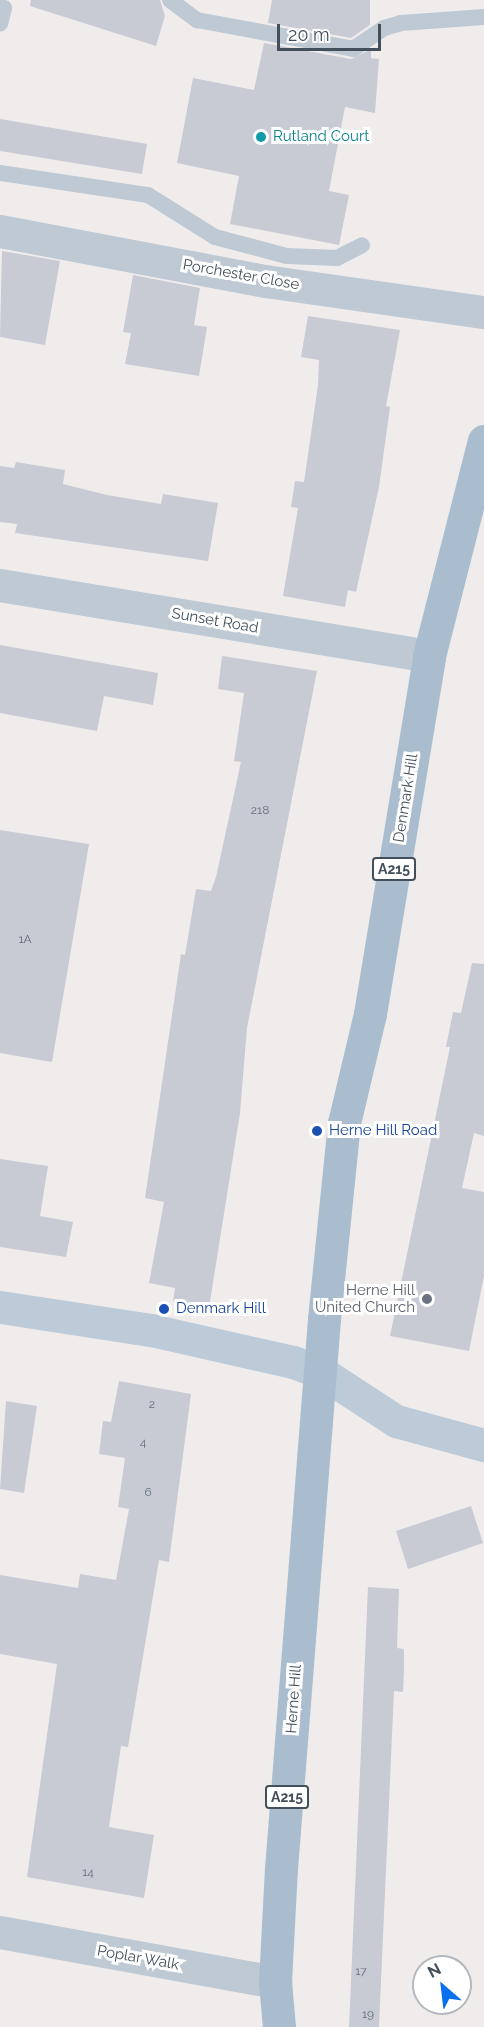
<!DOCTYPE html>
<html>
<head>
<meta charset="utf-8">
<style>
  body { margin:0 }
  #map { position:relative; width:484px; height:2027px; overflow:hidden; background:#f0ecec; font-family:Raleway,sans-serif }
  div>[style] { position:absolute }
  .building>* { inset:0; background:#c8cbd3 }
  .lane>* { height:16px; margin:-8px; padding:0 8px; transform-origin:8px; border-radius:8px; background:#bec9d4 }
  .street>* { height:33px; margin:-16.5px; padding:0 16.5px; transform-origin:16.5px; border-radius:16.5px; background:#bec9d4 }
  .secondary>* { height:33px; margin:-16.5px; padding:0 16.5px; transform-origin:16.5px; border-radius:16.5px; background:#bdcad8 }
  .primary>* { height:33px; margin:-16.5px; padding:0 16.5px; transform-origin:16.5px; border-radius:16.5px; background:#a9bdcf }
  .dots>* { width:16px; height:16px; translate:-50% -50%; box-sizing:border-box; border:3px solid #fff; border-radius:50% }
  span { translate:-50% -50%; white-space:nowrap; text-align:center; line-height:1.15; -webkit-text-stroke:6px #fff; paint-order:stroke }
  .number-label { font-size:12px; color:#646f7a }
  .number-label span { -webkit-text-stroke-width:0 }
  .shield-label span { padding:2px 4px; background:#fff; border:2px solid; border-radius:4px; -webkit-text-stroke-width:0 }
  .shield-label { font-size:14px; color:#43505c; font-weight:700 }
  .culture-label { font-size:15px; color:#0d838f }
  .left { translate:0 -50%; text-align:left }
  .street-label { font-size:15px; color:#43505c }
  .transit-label { font-size:15px; color:#164399 }
  .worship-label { font-size:15px; color:#5b616d }
  .right { translate:-100% -50%; text-align:right }
  .north { position:absolute; left:412px; top:1955px; width:60px; height:60px; box-sizing:border-box; background:#fff; border:2px solid #b4b9be; border-radius:50%; rotate:332deg; font-size:16px; font-weight:700; line-height:24px; text-align:center; color:#43505c }
  .north::after { content:''; display:block; margin:auto; width:21px; height:27px; background:#0870ee; clip-path:polygon(50% 0,100% 100%,50% 72%,0 100%) }
  .scale { position:absolute; left:277px; top:24px; width:104px; height:27px; box-sizing:border-box; border:3px solid #43505c; border-top:0; padding-left:8px; font-size:18px; line-height:21px; white-space:nowrap; color:#43505c; -webkit-text-stroke:4px #fff; paint-order:stroke }
</style>
</head>
<body>
<div id="map">
  <div class="building">
    <i style="clip-path:polygon(31px 0,160px 0,165px 16px,156px 46px,30px 6px)"></i>
    <i style="clip-path:polygon(272px 0,370px 0,370px 25px,351px 38px,268px 23px)"></i>
    <i style="clip-path:polygon(264px 43px,351px 59px,371px 49px,371px 58px,379px 59px,375px 113px,345px 107px,329px 191px,349px 195px,339px 245px,230px 224px,239px 176px,177px 163px,193px 78px,254px 90px)"></i>
    <i style="clip-path:polygon(0 119px,147px 144px,142px 174px,0 151px)"></i>
    <i style="clip-path:polygon(2px 251px,60px 261px,45px 345px,0 337px)"></i>
    <i style="clip-path:polygon(133px 275px,200px 288px,194px 325px,207px 327px,199px 376px,125px 364px,131px 333px,123px 332px)"></i>
    <i style="clip-path:polygon(308px 316px,400px 330px,386px 406px,390px 407px,379px 487px,356px 592px,348px 590px,345px 607px,283px 596px,298px 508px,291px 507px,295px 481px,304px 482px,318px 385px,319px 360px,301px 357px)"></i>
    <i style="clip-path:polygon(16px 462px,65px 470px,63px 484px,107px 495px,161px 504px,163px 494px,218px 503px,208px 561px,15px 533px,17px 524px,0 522px,0 466px,14px 468px)"></i>
    <i style="clip-path:polygon(0 645px,158px 673px,153px 705px,104px 696px,97px 731px,0 713px)"></i>
    <i style="clip-path:polygon(222px 656px,317px 671px,247px 1028px,240px 1113px,209px 1308px,173px 1301px,175px 1288px,149px 1283px,164px 1202px,145px 1198px,181px 954px,185px 955px,196px 889px,211px 891px,216px 877px,241px 762px,234px 761px,244px 693px,218px 689px)"></i>
    <i style="clip-path:polygon(0 830px,89px 844px,52px 1062px,0 1053px)"></i>
    <i style="clip-path:polygon(472px 963px,484px 964px,484px 1136px,474px 1133px,462px 1188px,484px 1192px,484px 1276px,469px 1351px,390px 1336px,450px 1047px,446px 1047px,453px 1012px,461px 1013px)"></i>
    <i style="clip-path:polygon(0 1159px,48px 1166px,40px 1216px,73px 1222px,66px 1257px,0 1247px)"></i>
    <i style="clip-path:polygon(119px 1381px,191px 1394px,169px 1562px,159px 1560px,128px 1747px,121px 1746px,109px 1827px,154px 1835px,144px 1898px,27px 1877px,57px 1664px,0 1654px,0 1575px,78px 1588px,80px 1574px,116px 1580px,129px 1509px,118px 1507px,125px 1458px,99px 1454px,103px 1421px,111px 1422px)"></i>
    <i style="clip-path:polygon(6px 1401px,37px 1406px,24px 1493px,0 1489px)"></i>
    <i style="clip-path:polygon(471px 1506px,483px 1543px,408px 1569px,396px 1531px)"></i>
    <i style="clip-path:polygon(368px 1587px,399px 1589px,397px 1648px,404px 1649px,404px 1672px,403px 1692px,394px 1691px,379px 2027px,349px 2027px)"></i>
  </div>
  <div class="lane">
    <i style="left:170px;top:0;width:34px;rotate:37deg"></i>
    <i style="left:197px;top:20px;width:159px;rotate:10.5deg"></i>
    <i style="left:353px;top:49px;width:37px;rotate:-34deg"></i>
    <i style="left:384px;top:28px;width:18px;rotate:-16deg"></i>
    <i style="left:401px;top:23px;width:83px;rotate:-4.1deg"></i>
    <i style="left:0;top:7px;width:4px;rotate:14deg"></i>
    <i style="left:4px;top:8px;width:16px;rotate:104deg"></i>
    <i style="left:0;top:173px;width:150px;rotate:8.5deg"></i>
    <i style="left:148px;top:195px;width:79px;rotate:32.1deg"></i>
    <i style="left:215px;top:237px;width:74px;rotate:14.8deg"></i>
    <i style="left:287px;top:256px;width:50px;rotate:2.3deg"></i>
    <i style="left:337px;top:258px;width:28px;rotate:-27deg"></i>
  </div>
  <div class="street">
    <i style="left:0;top:231px;width:270px;rotate:10.7deg"></i>
    <i style="left:265px;top:281px;width:221px;rotate:8.1deg"></i>
    <i style="left:0;top:585px;width:435px;rotate:9.4deg"></i>
    <i style="left:0;top:1932px;width:280px;rotate:10.3deg"></i>
  </div>
  <div class="secondary">
    <i style="left:0;top:1307px;width:153px;rotate:8.7deg"></i>
    <i style="left:151px;top:1330px;width:146px;rotate:12.7deg"></i>
    <i style="left:293px;top:1362px;width:30px;rotate:20deg"></i>
    <i style="left:321px;top:1372px;width:90px;rotate:33.2deg"></i>
    <i style="left:396px;top:1421px;width:91px;rotate:15.3deg"></i>
  </div>
  <div class="primary">
    <i style="left:279px;top:2027px;width:45px;rotate:-95.1deg"></i>
    <i style="left:275px;top:1982px;width:113px;rotate:-87deg"></i>
    <i style="left:281px;top:1869px;width:552px;rotate:-85.53deg"></i>
    <i style="left:324px;top:1319px;width:197px;rotate:-84.2deg"></i>
    <i style="left:344px;top:1123px;width:112px;rotate:-76.6deg"></i>
    <i style="left:370px;top:1014px;width:363px;rotate:-80.6deg"></i>
    <i style="left:429px;top:656px;width:222px;rotate:-75.7deg"></i>
  </div>
  <div class="dots">
    <i style="left:261px;top:137px;background:#0f9aa8"></i>
    <i style="left:317px;top:1131px;background:#1a4fb4"></i>
    <i style="left:427px;top:1299px;background:#6b7280"></i>
    <i style="left:164px;top:1309px;background:#1a4fb4"></i>
  </div>
  <div class="number-label">
    <span style="left:260px;top:811px">218</span>
    <span style="left:25px;top:940px">1A</span>
    <span style="left:152px;top:1405px">2</span>
    <span style="left:143px;top:1443px">4</span>
    <span style="left:148px;top:1493px">6</span>
    <span style="left:88px;top:1873px">14</span>
    <span style="left:361px;top:1972px">17</span>
    <span style="left:368px;top:2015px">19</span>
  </div>
  <div class="shield-label">
    <span style="left:394px;top:869px">A215</span>
    <span style="left:287px;top:1797px">A215</span>
  </div>
  <div class="culture-label">
    <span class="left" style="left:273px;top:137px">Rutland Court</span>
  </div>
  <div class="street-label">
    <span style="left:241px;top:275px;rotate:10deg">Porchester Close</span>
    <span style="left:215px;top:621px;rotate:10deg">Sunset Road</span>
    <span style="left:406px;top:798px;rotate:-81deg">Denmark Hill</span>
    <span style="left:294px;top:1699px;rotate:-86deg">Herne Hill</span>
    <span style="left:138px;top:1958px;rotate:10deg">Poplar Walk</span>
  </div>
  <div class="transit-label">
    <span class="left" style="left:329px;top:1131px">Herne Hill Road</span>
    <span class="left" style="left:176px;top:1309px">Denmark Hill</span>
  </div>
  <div class="worship-label">
    <span class="right" style="left:415px;top:1299px">Herne Hill<br>United Church</span>
  </div>
  <div class="north">N</div>
  <div class="scale">20 m</div>
</div>
</body>
</html>
